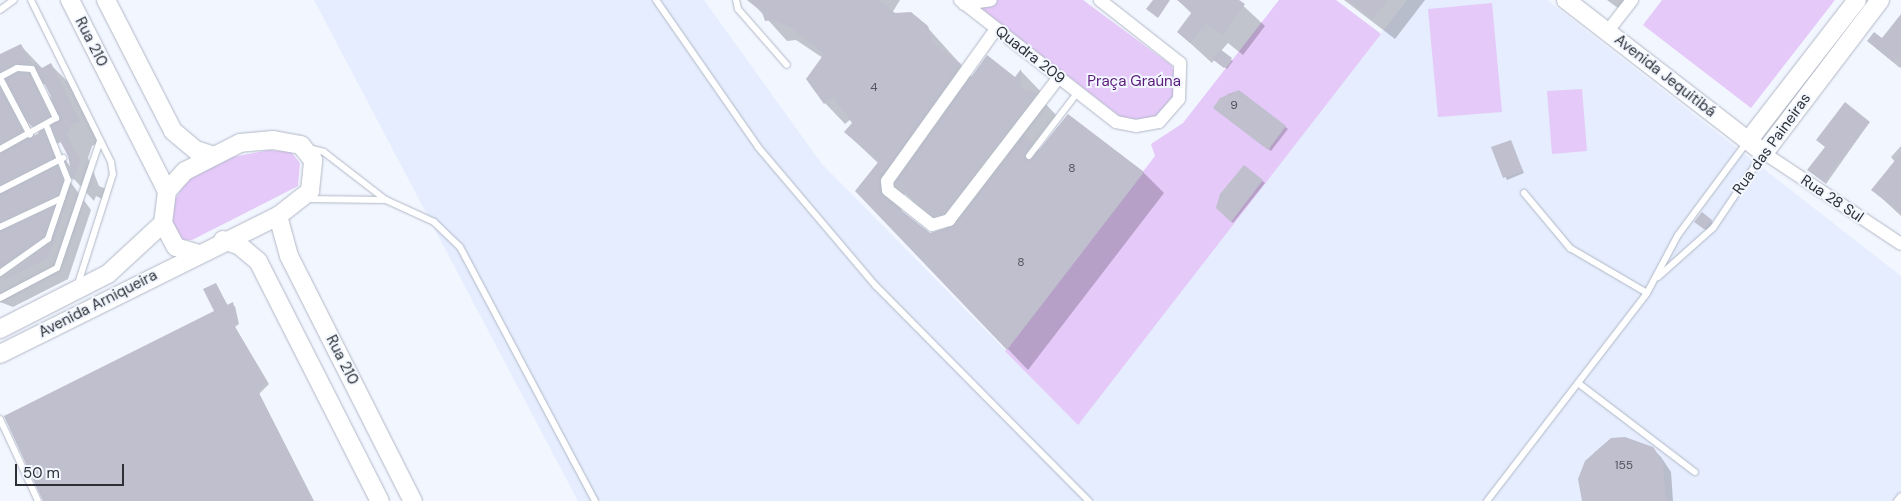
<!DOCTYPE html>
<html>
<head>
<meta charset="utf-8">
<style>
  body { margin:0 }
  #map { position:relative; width:1901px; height:501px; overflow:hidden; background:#f2f6ff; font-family:"DM Sans",sans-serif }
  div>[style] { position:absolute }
  .built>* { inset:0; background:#e5edfe }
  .green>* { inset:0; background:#e5c9f9 }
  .shadow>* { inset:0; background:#0003 }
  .building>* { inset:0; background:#bfbfce }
  .roads { filter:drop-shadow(0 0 1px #b1b8c6) drop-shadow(0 0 1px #b1b8c6) }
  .lane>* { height:6px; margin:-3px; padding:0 3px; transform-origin:3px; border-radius:3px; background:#fff }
  .street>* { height:12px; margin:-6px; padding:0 6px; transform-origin:6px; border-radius:6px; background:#fff }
  .secondary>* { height:18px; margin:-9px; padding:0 9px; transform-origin:9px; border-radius:9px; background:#fff }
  span { translate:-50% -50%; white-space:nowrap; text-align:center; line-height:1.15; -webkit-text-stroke:4px #f2f6ff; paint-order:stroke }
  .number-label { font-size:12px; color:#52535b }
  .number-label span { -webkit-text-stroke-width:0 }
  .street-label { font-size:15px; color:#2d2f35 }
  .park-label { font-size:15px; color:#5a1a7a }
  .scale { position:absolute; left:15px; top:464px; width:109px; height:22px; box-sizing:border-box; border:2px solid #2d2f35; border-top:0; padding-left:6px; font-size:15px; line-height:18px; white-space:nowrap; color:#2d2f35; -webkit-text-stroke:4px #f2f6ff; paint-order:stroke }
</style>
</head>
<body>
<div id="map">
  <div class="built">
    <i style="clip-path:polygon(314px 0,704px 0,821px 163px,1078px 424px,1407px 0,1547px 0,1901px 276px,1901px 501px,578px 501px)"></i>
  </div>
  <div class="green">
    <i style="clip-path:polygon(970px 0,1083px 0,1171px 65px,1176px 75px,1175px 97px,1161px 116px,1126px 121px)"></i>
    <i style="clip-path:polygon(1279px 0,1336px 0,1381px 34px,1078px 425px,1005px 351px,1155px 156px,1151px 144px,1183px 123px)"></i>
    <i style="clip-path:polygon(1662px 0,1835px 0,1751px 108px,1643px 25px)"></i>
    <i style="clip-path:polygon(1492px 3px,1502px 112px,1438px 117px,1428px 9px)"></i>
    <i style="clip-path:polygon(1582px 89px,1587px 151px,1552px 154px,1547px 91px)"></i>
    <i style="clip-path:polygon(269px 150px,291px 152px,300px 163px,298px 186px,192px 240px,182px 240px,175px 232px,169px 221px,171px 206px,187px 180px,213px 161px)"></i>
  </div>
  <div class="shadow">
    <i style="clip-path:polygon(evenodd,750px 0,900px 0,892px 13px,927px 27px,973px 78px,1015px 79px,1021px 71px,1041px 92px,1042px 100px,1056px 115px,1034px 144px,1040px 151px,1143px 172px,1164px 193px,1028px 370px,857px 191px,878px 163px,845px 132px,854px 123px,851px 119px,845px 124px,825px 103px,823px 58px,796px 40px,787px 41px,750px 0,905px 194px,918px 206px,947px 229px,930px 234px,902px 212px,899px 202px,905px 194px)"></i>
    <i style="clip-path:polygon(1178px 0,1237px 0,1265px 26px,1243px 55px,1228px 43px,1221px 51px,1233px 61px,1227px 69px,1214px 60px,1212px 63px,1178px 32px,1192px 14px)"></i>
    <i style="clip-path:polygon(1344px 0,1425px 0,1395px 39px)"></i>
    <i style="clip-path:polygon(1607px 0,1637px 0,1626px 14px)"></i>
    <i style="clip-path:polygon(1901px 16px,1901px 67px,1900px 68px,1876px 48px)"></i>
    <i style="clip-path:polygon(evenodd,20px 45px,43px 69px,51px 65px,72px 86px,100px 142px,92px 146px,88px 158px,99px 186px,106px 189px,102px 199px,96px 196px,94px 201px,73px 178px,69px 180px,91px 210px,68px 279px,13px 307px,0 302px,0 55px,20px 45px,37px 84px,46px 84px,54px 100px,37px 84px,20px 45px,28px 122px,40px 134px,35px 137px,28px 122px,20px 45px,61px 142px,69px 156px,72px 169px,55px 145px,61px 142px)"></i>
    <i style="clip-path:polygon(1239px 91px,1288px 129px,1271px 151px,1215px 108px,1228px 94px)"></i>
    <i style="clip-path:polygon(1869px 123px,1826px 184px,1811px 172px)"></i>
    <i style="clip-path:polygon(1510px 142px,1524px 173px,1507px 180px,1493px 148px)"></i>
    <i style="clip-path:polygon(1901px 146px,1901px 216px,1873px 190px,1895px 162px,1891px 157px)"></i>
    <i style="clip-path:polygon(1244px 167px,1265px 183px,1233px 223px,1218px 208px)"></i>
    <i style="clip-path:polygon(1702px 213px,1714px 223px,1707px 231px,1698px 224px)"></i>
    <i style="clip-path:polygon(216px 284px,228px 306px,235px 306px,239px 324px,235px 327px,269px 384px,259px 394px,313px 501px,43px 501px,216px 311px)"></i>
    <i style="clip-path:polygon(1611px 439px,1652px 448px,1661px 457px,1671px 472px,1673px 501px,1585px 501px,1580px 479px,1594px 453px)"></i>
  </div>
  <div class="building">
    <i style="clip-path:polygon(747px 0,878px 0,895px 13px,911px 12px,928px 26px,933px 43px,961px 64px,879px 181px,883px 196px,930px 233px,955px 225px,1024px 135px,1033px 142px,1024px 155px,1030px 161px,1068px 114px,1144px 172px,1007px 350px,855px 191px,879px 161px,844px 132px,852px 123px,833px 97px,824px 104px,806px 79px,824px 54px,790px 27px,774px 20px,765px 21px,762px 12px)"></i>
    <i style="clip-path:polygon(1153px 0,1170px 0,1158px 18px,1146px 9px)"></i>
    <i style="clip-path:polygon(1177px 0,1239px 0,1245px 4px,1222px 35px,1207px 23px,1190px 43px,1177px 32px,1192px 12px)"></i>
    <i style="clip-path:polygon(1348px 0,1388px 0,1373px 19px)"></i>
    <i style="clip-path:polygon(1901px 14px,1901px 60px,1897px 57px,1893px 62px,1867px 41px,1874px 32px,1882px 38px)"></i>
    <i style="clip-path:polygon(21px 44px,32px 64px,15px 63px,0 71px,0 54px)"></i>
    <i style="clip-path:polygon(1220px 49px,1232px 58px,1224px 68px,1212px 59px)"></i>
    <i style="clip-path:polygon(987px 55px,1015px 77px,1021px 69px,1021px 88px,1036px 93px,944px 213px,934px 216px,895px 183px)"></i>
    <i style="clip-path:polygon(51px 63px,80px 121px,71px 125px,67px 136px,80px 160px,73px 181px,68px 156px,52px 126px,61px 116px,35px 65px,42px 68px)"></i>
    <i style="clip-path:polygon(18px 73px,29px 74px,49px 116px,31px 126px,6px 79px)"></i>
    <i style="clip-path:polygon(0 89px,22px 131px,0 143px)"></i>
    <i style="clip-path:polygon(1239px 90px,1286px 126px,1268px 150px,1213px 108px,1220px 98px)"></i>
    <i style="clip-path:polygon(1845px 102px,1870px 122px,1824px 182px,1807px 170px,1825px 147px,1816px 140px)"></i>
    <i style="clip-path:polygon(43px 131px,54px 157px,0 184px,0 154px)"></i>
    <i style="clip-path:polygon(1511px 140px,1523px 171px,1503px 178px,1491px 147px)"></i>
    <i style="clip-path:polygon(1901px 153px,1901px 213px,1871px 190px)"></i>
    <i style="clip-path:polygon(1244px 165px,1263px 180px,1231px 222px,1216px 208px,1220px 194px)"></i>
    <i style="clip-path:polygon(57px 167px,63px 180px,58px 194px,0 221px,0 195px)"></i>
    <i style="clip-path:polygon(71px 188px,48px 258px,0 282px,51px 243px)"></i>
    <i style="clip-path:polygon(53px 208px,44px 236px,0 267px,0 232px)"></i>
    <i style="clip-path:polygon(1702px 212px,1712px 220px,1704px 229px,1694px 222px)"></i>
    <i style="clip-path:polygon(216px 283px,227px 305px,233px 302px,238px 322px,234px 325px,267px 382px,258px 391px,314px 501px,43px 501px,4px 416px,214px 311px,203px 289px)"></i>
    <i style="clip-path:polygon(1625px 437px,1653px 447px,1663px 462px,1666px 501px,1582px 501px,1578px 479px,1585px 461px,1611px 438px)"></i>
  </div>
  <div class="roads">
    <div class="lane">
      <i style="left:31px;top:0;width:181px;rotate:63.7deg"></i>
      <i style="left:111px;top:162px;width:12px;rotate:81deg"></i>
      <i style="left:113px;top:174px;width:119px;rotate:107.7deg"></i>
      <i style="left:656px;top:0;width:179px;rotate:55.2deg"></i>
      <i style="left:758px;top:147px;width:182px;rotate:49.7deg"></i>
      <i style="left:876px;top:286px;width:303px;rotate:45.3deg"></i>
      <i style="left:736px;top:0;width:9px;rotate:77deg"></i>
      <i style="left:738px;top:9px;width:74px;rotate:48.8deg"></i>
      <i style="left:0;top:10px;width:17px;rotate:-36deg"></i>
      <i style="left:0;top:77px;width:19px;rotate:-28deg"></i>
      <i style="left:17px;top:68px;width:15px;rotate:4deg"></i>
      <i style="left:32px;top:69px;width:55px;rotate:63.9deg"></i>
      <i style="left:56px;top:118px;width:64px;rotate:151deg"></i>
      <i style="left:0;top:78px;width:64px;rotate:62.2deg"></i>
      <i style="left:1029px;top:156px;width:81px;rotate:-52.6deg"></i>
      <i style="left:0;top:190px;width:71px;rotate:-26.9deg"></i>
      <i style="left:1524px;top:193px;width:72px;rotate:50.1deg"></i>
      <i style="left:1570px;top:248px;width:89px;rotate:30.3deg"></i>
      <i style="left:307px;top:199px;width:79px;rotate:0.7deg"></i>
      <i style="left:386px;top:200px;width:78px;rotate:-142.3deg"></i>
      <i style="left:324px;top:152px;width:16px;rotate:-165deg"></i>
      <i style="left:386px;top:200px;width:53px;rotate:24.6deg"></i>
      <i style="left:434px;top:222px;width:36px;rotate:44deg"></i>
      <i style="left:460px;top:247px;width:288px;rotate:62deg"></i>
      <i style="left:0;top:227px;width:68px;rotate:-25.1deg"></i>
      <i style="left:0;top:273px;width:59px;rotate:-35.3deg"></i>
      <i style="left:48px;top:239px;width:62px;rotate:-71.3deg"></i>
      <i style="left:68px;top:180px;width:57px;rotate:-111.6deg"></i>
      <i style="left:1658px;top:277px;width:74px;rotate:-41.7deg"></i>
      <i style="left:1713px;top:228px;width:89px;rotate:-56deg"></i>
      <i style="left:0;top:298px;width:64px;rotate:-27.8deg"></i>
      <i style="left:57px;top:268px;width:134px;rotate:-71.3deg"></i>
      <i style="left:1578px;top:383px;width:147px;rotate:37.3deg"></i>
      <i style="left:0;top:419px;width:90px;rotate:65.1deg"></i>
      <i style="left:1487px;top:501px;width:262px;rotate:-52.4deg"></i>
      <i style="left:1647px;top:293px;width:66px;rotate:-61.9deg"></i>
      <i style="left:1678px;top:235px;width:116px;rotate:-53.4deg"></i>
      <i style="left:1897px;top:501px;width:6px;rotate:-51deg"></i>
    </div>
    <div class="street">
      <i style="left:960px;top:0;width:198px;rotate:38deg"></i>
      <i style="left:1116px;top:122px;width:20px;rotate:11deg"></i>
      <i style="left:1136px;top:126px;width:23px;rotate:-10deg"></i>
      <i style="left:1159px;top:122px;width:30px;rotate:-49deg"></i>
      <i style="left:1179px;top:99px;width:36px;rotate:-88deg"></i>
      <i style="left:1180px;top:63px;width:102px;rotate:-141.8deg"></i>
      <i style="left:964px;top:4px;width:27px;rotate:-8deg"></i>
      <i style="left:996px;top:29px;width:187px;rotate:125.6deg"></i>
      <i style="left:887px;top:181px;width:9px;rotate:84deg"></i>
      <i style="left:888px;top:190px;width:56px;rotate:38.5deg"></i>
      <i style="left:932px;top:225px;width:18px;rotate:-16deg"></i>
      <i style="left:949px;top:220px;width:180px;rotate:-52.4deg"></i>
      <i style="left:1607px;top:32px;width:41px;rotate:-52deg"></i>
      <i style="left:1764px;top:153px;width:164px;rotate:33.6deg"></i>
    </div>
    <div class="secondary">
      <i style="left:70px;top:0;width:214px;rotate:63.1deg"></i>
      <i style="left:106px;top:0;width:147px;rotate:62.9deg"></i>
      <i style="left:173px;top:131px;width:30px;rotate:40deg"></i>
      <i style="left:196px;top:150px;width:16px;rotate:18deg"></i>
      <i style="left:1566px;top:0;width:250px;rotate:37.7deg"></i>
      <i style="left:1764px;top:153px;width:192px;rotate:-52.8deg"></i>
      <i style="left:1748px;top:141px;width:178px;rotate:-52.3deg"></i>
      <i style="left:278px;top:216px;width:41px;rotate:74.6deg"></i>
      <i style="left:289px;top:256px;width:275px;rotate:63.2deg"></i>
      <i style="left:223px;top:240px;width:18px;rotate:19deg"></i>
      <i style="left:240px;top:246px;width:23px;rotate:40deg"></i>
      <i style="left:258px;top:261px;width:269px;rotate:63.1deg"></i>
      <i style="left:0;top:329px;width:121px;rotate:-27deg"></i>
      <i style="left:108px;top:274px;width:75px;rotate:-42.8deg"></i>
      <i style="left:0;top:354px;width:310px;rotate:-26.4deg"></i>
      <i style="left:278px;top:216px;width:41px;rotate:-38deg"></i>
      <i style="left:310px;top:191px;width:31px;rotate:-84deg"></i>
      <i style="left:313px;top:160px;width:19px;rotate:-129deg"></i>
      <i style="left:301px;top:145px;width:28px;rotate:-170deg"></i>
      <i style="left:273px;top:140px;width:33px;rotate:175deg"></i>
      <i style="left:240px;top:143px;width:62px;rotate:153deg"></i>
      <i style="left:185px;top:171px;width:27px;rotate:132deg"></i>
      <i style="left:167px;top:191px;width:32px;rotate:97deg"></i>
      <i style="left:163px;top:223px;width:27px;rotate:62deg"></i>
      <i style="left:176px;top:247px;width:21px;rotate:17deg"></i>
    </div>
  </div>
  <div class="number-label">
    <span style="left:874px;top:88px">4</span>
    <span style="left:1234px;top:106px">9</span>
    <span style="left:1072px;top:169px">8</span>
    <span style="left:1021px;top:263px">8</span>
    <span style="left:1624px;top:466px">155</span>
  </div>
  <div class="street-label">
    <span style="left:91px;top:42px;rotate:63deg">Rua 210</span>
    <span style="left:1030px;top:55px;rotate:38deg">Quadra 209</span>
    <span style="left:1665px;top:76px;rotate:38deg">Avenida Jequitibá</span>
    <span style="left:1772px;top:144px;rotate:-54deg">Rua das Paineiras</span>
    <span style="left:1832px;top:199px;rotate:34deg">Rua 28 Sul</span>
    <span style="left:98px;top:304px;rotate:-27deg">Avenida Arniqueira</span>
    <span style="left:342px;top:360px;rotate:63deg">Rua 210</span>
  </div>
  <div class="park-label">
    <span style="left:1134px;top:82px">Praça Graúna</span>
  </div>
  <div class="scale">50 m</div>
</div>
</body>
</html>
